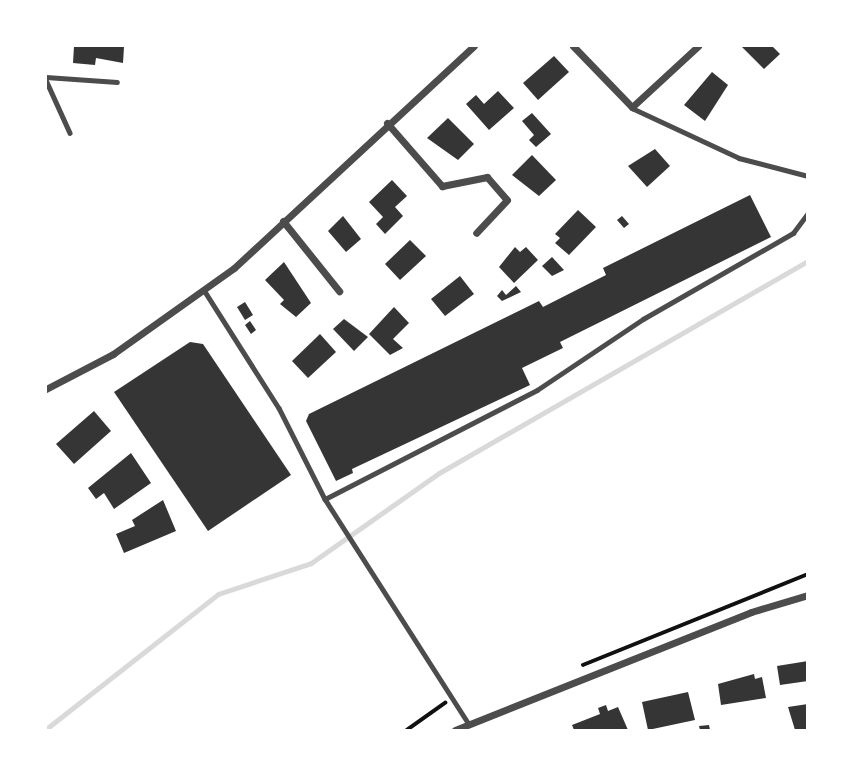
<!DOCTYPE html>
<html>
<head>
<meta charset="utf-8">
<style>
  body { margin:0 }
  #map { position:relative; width:853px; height:776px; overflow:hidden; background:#fff; font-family:"Asap Condensed",sans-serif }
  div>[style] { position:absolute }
  .stream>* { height:5px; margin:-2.5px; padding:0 2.5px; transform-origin:2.5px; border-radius:2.5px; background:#d9d9d9 }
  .building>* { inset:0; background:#353535 }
  .path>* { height:3.5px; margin:-1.75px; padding:0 1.75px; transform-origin:1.75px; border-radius:1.75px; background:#111 }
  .service>* { height:4.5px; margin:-2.25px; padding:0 2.25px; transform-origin:2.25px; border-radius:2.25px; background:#4c4c4c }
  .minor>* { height:7px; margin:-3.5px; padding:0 3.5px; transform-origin:3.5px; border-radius:3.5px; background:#4c4c4c }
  span { translate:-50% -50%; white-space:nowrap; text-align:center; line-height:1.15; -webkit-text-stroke:7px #fff; paint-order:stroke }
  .frame { position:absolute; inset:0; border:47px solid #fff; pointer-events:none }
</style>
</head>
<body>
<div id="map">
  <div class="stream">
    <i style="left:46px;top:729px;width:219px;rotate:-38.1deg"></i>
    <i style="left:218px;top:594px;width:98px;rotate:-18.4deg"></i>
    <i style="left:311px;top:563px;width:156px;rotate:-35.1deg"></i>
    <i style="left:439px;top:473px;width:426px;rotate:-29.9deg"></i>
  </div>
  <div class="building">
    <i style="clip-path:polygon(74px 46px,124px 47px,123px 63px,96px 58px,95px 65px,73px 63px)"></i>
    <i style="clip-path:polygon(741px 46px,772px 46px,780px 54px,764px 69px)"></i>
    <i style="clip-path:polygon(554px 56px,569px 72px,538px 100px,523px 83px)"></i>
    <i style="clip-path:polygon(712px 72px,728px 85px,705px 121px,684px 105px)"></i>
    <i style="clip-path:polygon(498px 91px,514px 108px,489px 130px,466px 104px,476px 95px,484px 104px)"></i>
    <i style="clip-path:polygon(532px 113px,551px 134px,536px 147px,529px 140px,534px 135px,522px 121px)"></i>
    <i style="clip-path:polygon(448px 118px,474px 144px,458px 160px,427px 138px)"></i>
    <i style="clip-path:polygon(655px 149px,670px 166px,647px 187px,628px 166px)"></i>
    <i style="clip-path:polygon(532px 155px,556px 180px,539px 196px,512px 175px)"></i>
    <i style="clip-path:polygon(392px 180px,407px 196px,395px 207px,403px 216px,385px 234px,376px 224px,383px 217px,369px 202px)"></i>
    <i style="clip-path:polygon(750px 195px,771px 237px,560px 342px,563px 348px,522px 368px,530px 385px,352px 469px,353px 473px,336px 481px,306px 421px,309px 414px,539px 301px,543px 307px,606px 275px,603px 268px)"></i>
    <i style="clip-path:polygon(578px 210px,596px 227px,569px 255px,555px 243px,560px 238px,555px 234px)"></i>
    <i style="clip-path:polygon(343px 216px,361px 239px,346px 252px,328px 231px)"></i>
    <i style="clip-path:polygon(622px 216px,629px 224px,624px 228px,617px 220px)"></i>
    <i style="clip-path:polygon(410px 240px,426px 256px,400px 280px,385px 264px)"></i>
    <i style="clip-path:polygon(515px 247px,520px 252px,526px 247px,538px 260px,514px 283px,499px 267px)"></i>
    <i style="clip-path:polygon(552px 257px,564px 270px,552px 276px,542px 266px)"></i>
    <i style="clip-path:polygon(284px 262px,311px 303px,296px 317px,280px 304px,284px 300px,265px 280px)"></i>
    <i style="clip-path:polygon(460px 276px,474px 294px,445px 316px,431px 299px)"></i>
    <i style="clip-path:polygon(516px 286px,521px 292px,502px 301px,497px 296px,502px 290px,506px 295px)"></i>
    <i style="clip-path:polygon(245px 302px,253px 315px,245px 320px,237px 307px)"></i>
    <i style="clip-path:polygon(394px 307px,409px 323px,393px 339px,403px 348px,390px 355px,369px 334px)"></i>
    <i style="clip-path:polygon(344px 319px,368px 337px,354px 351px,333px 329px)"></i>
    <i style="clip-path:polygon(250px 321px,256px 330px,251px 334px,245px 325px)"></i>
    <i style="clip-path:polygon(320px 334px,336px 352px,308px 378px,292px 361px)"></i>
    <i style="clip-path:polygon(190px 342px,203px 344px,291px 475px,208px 531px,114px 392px)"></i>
    <i style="clip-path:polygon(94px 411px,111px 431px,74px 464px,56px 444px)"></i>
    <i style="clip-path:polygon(131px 453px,151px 483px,114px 509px,104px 493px,96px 499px,88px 488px)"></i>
    <i style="clip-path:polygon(163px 500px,176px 531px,124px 553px,116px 534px,135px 526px,132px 520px)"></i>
    <i style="clip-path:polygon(808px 661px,808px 681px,780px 685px,777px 666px)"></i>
    <i style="clip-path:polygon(754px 674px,755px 679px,762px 677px,766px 698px,721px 705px,718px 684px)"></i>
    <i style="clip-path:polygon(688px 692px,695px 720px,648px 730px,642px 702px)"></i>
    <i style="clip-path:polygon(808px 704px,808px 730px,795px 730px,788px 707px)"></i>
    <i style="clip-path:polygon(606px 705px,608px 711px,618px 707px,628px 730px,574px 730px,572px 725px,600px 714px,598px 708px)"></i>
    <i style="clip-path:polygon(709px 725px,710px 730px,700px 730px,699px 726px)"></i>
  </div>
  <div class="path">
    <i style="left:583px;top:665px;width:243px;rotate:-22deg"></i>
    <i style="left:407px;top:730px;width:47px;rotate:-35.4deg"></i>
  </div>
  <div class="service">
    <i style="left:46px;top:77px;width:71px;rotate:4deg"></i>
    <i style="left:46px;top:80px;width:58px;rotate:65.6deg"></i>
    <i style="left:632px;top:108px;width:118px;rotate:25deg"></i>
    <i style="left:739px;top:158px;width:71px;rotate:14.6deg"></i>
    <i style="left:204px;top:290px;width:140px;rotate:57.6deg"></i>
    <i style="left:279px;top:408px;width:102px;rotate:63.2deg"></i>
    <i style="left:325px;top:499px;width:267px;rotate:57.4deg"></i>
    <i style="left:325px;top:499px;width:238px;rotate:-27.2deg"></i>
    <i style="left:537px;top:390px;width:128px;rotate:-33.8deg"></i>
    <i style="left:643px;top:319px;width:173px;rotate:-29.8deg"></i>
    <i style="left:793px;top:233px;width:25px;rotate:-53deg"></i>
  </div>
  <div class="minor">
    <i style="left:573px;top:46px;width:85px;rotate:46deg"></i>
    <i style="left:632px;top:107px;width:90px;rotate:-42.7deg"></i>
    <i style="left:387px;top:123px;width:84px;rotate:48.9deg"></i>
    <i style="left:442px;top:186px;width:46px;rotate:-11.3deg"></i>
    <i style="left:487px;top:177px;width:30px;rotate:49deg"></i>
    <i style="left:507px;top:200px;width:45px;rotate:133.2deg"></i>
    <i style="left:283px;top:221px;width:90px;rotate:51.3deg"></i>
    <i style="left:46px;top:389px;width:76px;rotate:-27.6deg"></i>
    <i style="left:113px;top:354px;width:148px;rotate:-35.4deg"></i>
    <i style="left:234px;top:268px;width:327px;rotate:-42.8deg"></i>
    <i style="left:455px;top:730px;width:319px;rotate:-21.7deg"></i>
    <i style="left:751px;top:612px;width:59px;rotate:-16.6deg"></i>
  </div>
  <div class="frame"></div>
</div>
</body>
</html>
